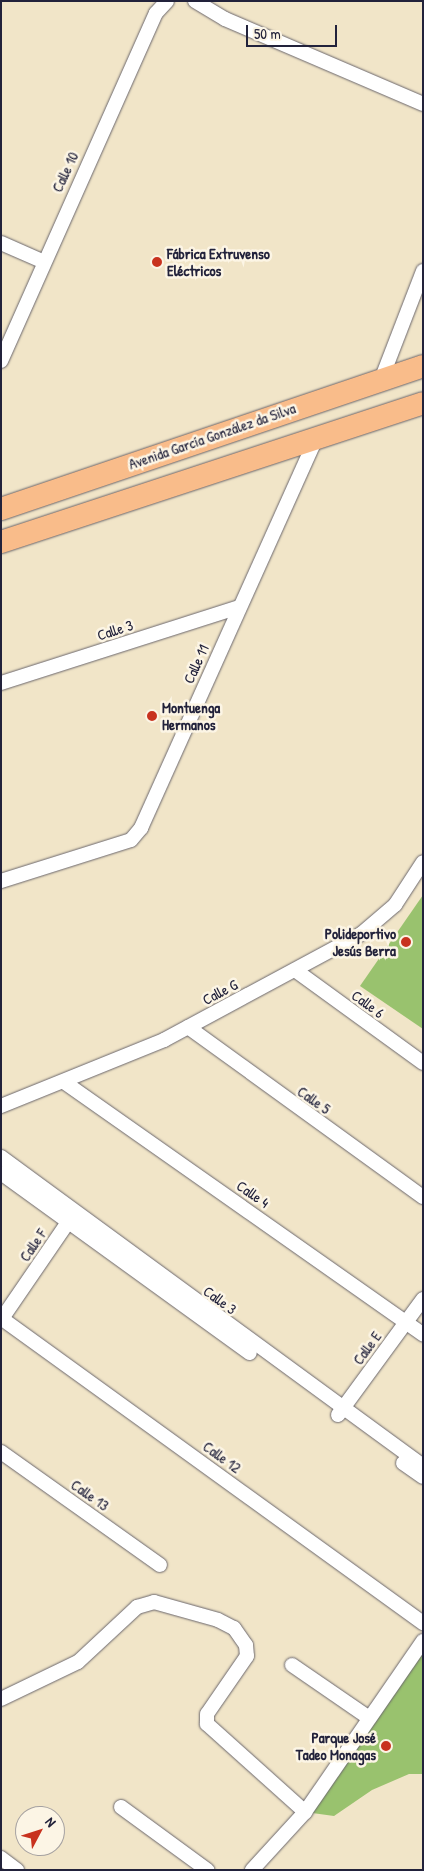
<!DOCTYPE html>
<html>
<head>
<meta charset="utf-8">
<style>
  body { margin:0 }
  #map { position:relative; width:424px; height:1871px; overflow:hidden; background:#f1e5c8; font-family:"Patrick Hand",sans-serif }
  div>[style] { position:absolute }
  .green>* { inset:0; background:#99c26e }
  .roads { filter:drop-shadow(0 0 1px #6a666c) drop-shadow(0 0 1px #6a666c) }
  .street>* { height:14px; margin:-7px; padding:0 7px; transform-origin:7px; border-radius:7px; background:#fff }
  .primary>* { height:22px; margin:-11px; padding:0 11px; transform-origin:11px; border-radius:11px; background:#f9bc8a }
  .dots>* { width:14px; height:14px; translate:-50% -50%; box-sizing:border-box; border:2px solid #fcf5e5; border-radius:50% }
  span { translate:-50% -50%; white-space:nowrap; text-align:center; line-height:1.15; -webkit-text-stroke:5px #fcf5e5; paint-order:stroke }
  .street-label { font-size:15px; color:#22223b }
  .poi-label { font-size:15px; color:#22223b; font-weight:700 }
  .left { translate:0 -50%; text-align:left }
  .right { translate:-100% -50%; text-align:right }
  .frame { position:absolute; inset:0; border:2px solid #22223b; pointer-events:none }
  .north { position:absolute; left:15px; top:1806px; width:50px; height:50px; box-sizing:border-box; background:#fcf5e5; border:1px solid #a5a1a1; border-radius:50%; rotate:50deg; font-size:14px; font-weight:700; line-height:20px; text-align:center; color:#22223b }
  .north::after { content:''; display:block; margin:auto; width:18px; height:22px; background:#c8321e; clip-path:polygon(50% 0,100% 100%,50% 72%,0 100%) }
  .scale { position:absolute; left:246px; top:25px; width:91px; height:22px; box-sizing:border-box; border:2px solid #22223b; border-top:0; padding-left:6px; font-size:15px; line-height:18px; white-space:nowrap; color:#22223b; -webkit-text-stroke:4px #fcf5e5; paint-order:stroke }
</style>
</head>
<body>
<div id="map">
  <div class="green">
    <i style="clip-path:polygon(423px 895px,423px 1029px,360px 986px)"></i>
    <i style="clip-path:polygon(423px 1641px,423px 1774px,409px 1774px,372px 1790px,334px 1816px,305px 1812px)"></i>
  </div>
  <div class="roads">
    <div class="street">
      <i style="left:195px;top:1px;width:35px;rotate:31deg"></i>
      <i style="left:225px;top:19px;width:215px;rotate:23.2deg"></i>
      <i style="left:1px;top:243px;width:47px;rotate:23.8deg"></i>
      <i style="left:1px;top:361px;width:381px;rotate:-66deg"></i>
      <i style="left:156px;top:13px;width:16px;rotate:-47deg"></i>
      <i style="left:381px;top:380px;width:117px;rotate:-68.9deg"></i>
      <i style="left:1px;top:683px;width:250px;rotate:-17.7deg"></i>
      <i style="left:1px;top:881px;width:136px;rotate:-17.5deg"></i>
      <i style="left:131px;top:840px;width:16px;rotate:-50deg"></i>
      <i style="left:141px;top:828px;width:427px;rotate:-65.8deg"></i>
      <i style="left:295px;top:970px;width:158px;rotate:36deg"></i>
      <i style="left:188px;top:1027px;width:290px;rotate:35.9deg"></i>
      <i style="left:64px;top:1082px;width:439px;rotate:35.1deg"></i>
      <i style="left:1px;top:1106px;width:176px;rotate:-22deg"></i>
      <i style="left:164px;top:1040px;width:224px;rotate:-28.3deg"></i>
      <i style="left:361px;top:934px;width:45px;rotate:-40.5deg"></i>
      <i style="left:395px;top:905px;width:51px;rotate:-56.9deg"></i>
      <i style="left:1px;top:1157px;width:523px;rotate:36.21deg"></i>
      <i style="left:1px;top:1173px;width:307px;rotate:35.9deg"></i>
      <i style="left:1px;top:1318px;width:521px;rotate:35.86deg"></i>
      <i style="left:1px;top:1320px;width:127px;rotate:-55.6deg"></i>
      <i style="left:338px;top:1415px;width:144px;rotate:-53.8deg"></i>
      <i style="left:1px;top:1452px;width:195px;rotate:35.4deg"></i>
      <i style="left:403px;top:1463px;width:24px;rotate:35deg"></i>
      <i style="left:292px;top:1665px;width:93px;rotate:34.5deg"></i>
      <i style="left:1px;top:1699px;width:85px;rotate:-25.7deg"></i>
      <i style="left:78px;top:1662px;width:81px;rotate:-43deg"></i>
      <i style="left:137px;top:1607px;width:18px;rotate:-16deg"></i>
      <i style="left:154px;top:1602px;width:66px;rotate:15.7deg"></i>
      <i style="left:218px;top:1620px;width:18px;rotate:27deg"></i>
      <i style="left:234px;top:1628px;width:21px;rotate:55deg"></i>
      <i style="left:246px;top:1645px;width:11px;rotate:85deg"></i>
      <i style="left:247px;top:1656px;width:70px;rotate:124.6deg"></i>
      <i style="left:207px;top:1714px;width:10px;rotate:90deg"></i>
      <i style="left:207px;top:1724px;width:132px;rotate:41.9deg"></i>
      <i style="left:121px;top:1807px;width:107px;rotate:36.2deg"></i>
      <i style="left:1px;top:1858px;width:20px;rotate:37deg"></i>
      <i style="left:252px;top:1870px;width:79px;rotate:-47.6deg"></i>
      <i style="left:305px;top:1812px;width:208px;rotate:-55.4deg"></i>
    </div>
    <div class="primary">
      <i style="left:1px;top:509px;width:446px;rotate:-18.7deg"></i>
      <i style="left:1px;top:542px;width:444px;rotate:-18.2deg"></i>
    </div>
  </div>
  <div class="dots">
    <i style="left:157px;top:262px;background:#c8321e"></i>
    <i style="left:152px;top:716px;background:#c8321e"></i>
    <i style="left:406px;top:942px;background:#c8321e"></i>
    <i style="left:386px;top:1746px;background:#c8321e"></i>
  </div>
  <div class="street-label">
    <span style="left:65px;top:172px;rotate:-65deg">Calle 10</span>
    <span style="left:212px;top:436px;rotate:-19deg">Avenida García González da Silva</span>
    <span style="left:115px;top:630px;rotate:-18deg">Calle 3</span>
    <span style="left:196px;top:664px;rotate:-66deg">Calle 11</span>
    <span style="left:220px;top:992px;rotate:-28deg">Calle G</span>
    <span style="left:368px;top:1004px;rotate:36deg">Calle 6</span>
    <span style="left:314px;top:1100px;rotate:35deg">Calle 5</span>
    <span style="left:253px;top:1194px;rotate:35deg">Calle 4</span>
    <span style="left:33px;top:1245px;rotate:-56deg">Calle F</span>
    <span style="left:220px;top:1300px;rotate:36deg">Calle 3</span>
    <span style="left:367px;top:1348px;rotate:-54deg">Calle E</span>
    <span style="left:222px;top:1457px;rotate:36deg">Calle 12</span>
    <span style="left:90px;top:1495px;rotate:35deg">Calle 13</span>
  </div>
  <div class="poi-label">
    <span class="left" style="left:167px;top:262px">Fábrica Extruvenso<br>Eléctricos</span>
    <span class="left" style="left:162px;top:716px">Montuenga<br>Hermanos</span>
    <span class="right" style="left:396px;top:942px">Polideportivo<br>Jesús Berra</span>
    <span class="right" style="left:376px;top:1746px">Parque José<br>Tadeo Monagas</span>
  </div>
  <div class="frame"></div>
  <div class="north">N</div>
  <div class="scale">50 m</div>
</div>
</body>
</html>
